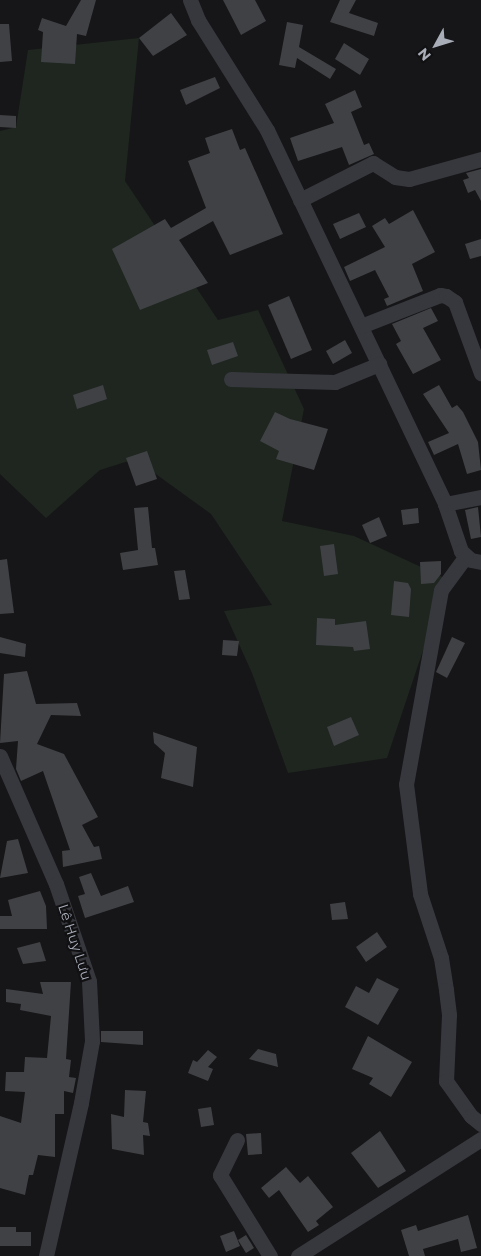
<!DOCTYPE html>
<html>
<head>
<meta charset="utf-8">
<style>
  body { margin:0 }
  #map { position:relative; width:481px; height:1256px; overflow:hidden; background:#161618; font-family:Montserrat,sans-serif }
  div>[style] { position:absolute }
  .green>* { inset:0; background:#1e261f }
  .building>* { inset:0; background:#404145 }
  .minor>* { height:15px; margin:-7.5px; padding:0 7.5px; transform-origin:7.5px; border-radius:7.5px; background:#37383d }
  span { translate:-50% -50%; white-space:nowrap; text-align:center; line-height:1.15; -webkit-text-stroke:4.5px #111113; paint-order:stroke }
  .street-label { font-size:14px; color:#a8adb8 }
  .north { position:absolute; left:411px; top:20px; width:50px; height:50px; -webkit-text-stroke:4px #111113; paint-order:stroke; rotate:231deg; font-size:14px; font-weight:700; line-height:20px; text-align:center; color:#a8adb8 }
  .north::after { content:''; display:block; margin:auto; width:18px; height:22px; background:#a8adb8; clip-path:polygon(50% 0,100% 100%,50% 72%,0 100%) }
</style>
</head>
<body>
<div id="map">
  <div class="green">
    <i style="clip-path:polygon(139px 38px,125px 181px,218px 320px,258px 310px,304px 409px,282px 521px,354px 536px,447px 579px,387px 758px,288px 773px,252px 673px,224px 611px,272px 605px,211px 514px,135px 459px,100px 470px,46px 518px,0 474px,0 131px,16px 127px,28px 50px)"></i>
  </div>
  <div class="building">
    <i style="clip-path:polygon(81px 0,96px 0,86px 36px,77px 34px,75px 64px,41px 62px,43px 32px,38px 30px,42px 18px,66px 26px)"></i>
    <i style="clip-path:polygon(223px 0,255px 0,266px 21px,241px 35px)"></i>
    <i style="clip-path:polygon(340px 0,356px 0,349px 13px,378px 23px,374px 36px,330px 22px)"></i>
    <i style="clip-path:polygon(171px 13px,187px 35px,153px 56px,139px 38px)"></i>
    <i style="clip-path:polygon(287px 22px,303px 25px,299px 47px,336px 69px,330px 79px,297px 58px,295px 68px,279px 65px)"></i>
    <i style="clip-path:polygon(0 24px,9px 24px,12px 61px,0 62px)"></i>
    <i style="clip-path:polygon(344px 43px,369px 59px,360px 75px,335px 59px)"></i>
    <i style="clip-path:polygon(215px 77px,220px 88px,186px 105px,180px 90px)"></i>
    <i style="clip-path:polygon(355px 90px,362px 107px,351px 112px,364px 145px,369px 143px,374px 154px,349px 165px,342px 147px,298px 161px,290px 138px,334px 123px,325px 104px)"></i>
    <i style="clip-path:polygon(0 115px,16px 116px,16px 128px,0 127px)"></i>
    <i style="clip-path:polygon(232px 129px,240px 150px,245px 148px,283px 234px,230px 255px,213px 221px,179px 240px,208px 283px,140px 310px,112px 249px,165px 219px,171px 228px,206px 208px,188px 161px,210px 153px,205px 138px)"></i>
    <i style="clip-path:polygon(481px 169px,481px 201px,475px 190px,468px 193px,463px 180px,469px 178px,466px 173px)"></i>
    <i style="clip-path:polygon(413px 210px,435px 252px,412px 264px,423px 291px,387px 306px,384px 299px,389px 297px,375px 270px,350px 281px,344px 267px,385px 247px,372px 226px,385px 218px,389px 224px)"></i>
    <i style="clip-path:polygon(359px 213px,366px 227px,340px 239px,333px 224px)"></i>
    <i style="clip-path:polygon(481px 239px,481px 256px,470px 259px,465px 244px)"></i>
    <i style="clip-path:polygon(289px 296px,312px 350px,291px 359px,268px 305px)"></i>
    <i style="clip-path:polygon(431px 308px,438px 321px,423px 328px,441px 360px,413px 374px,396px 344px,401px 341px,392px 324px)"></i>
    <i style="clip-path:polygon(345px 340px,352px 353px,333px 364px,326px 351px)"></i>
    <i style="clip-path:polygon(233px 342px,238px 356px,212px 365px,207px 350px)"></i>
    <i style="clip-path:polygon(103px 385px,107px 399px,77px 409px,73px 395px)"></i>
    <i style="clip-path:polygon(439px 385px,452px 408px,457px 405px,463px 412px,478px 442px,481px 470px,467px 474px,458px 444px,434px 455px,428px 442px,449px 433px,423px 394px)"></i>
    <i style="clip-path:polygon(275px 412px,290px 419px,328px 429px,314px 470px,276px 459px,279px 451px,260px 441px)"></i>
    <i style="clip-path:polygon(147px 451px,157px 479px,136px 486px,126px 458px)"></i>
    <i style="clip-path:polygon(148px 507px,152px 548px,155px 548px,158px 565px,123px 570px,120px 553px,138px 550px,134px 508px)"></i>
    <i style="clip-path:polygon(478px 507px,481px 537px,471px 539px,465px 510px)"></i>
    <i style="clip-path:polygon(418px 508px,419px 523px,403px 525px,401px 510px)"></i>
    <i style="clip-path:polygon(379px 517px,387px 536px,370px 543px,362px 525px)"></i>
    <i style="clip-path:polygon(334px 544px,338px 574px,324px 576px,320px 546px)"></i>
    <i style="clip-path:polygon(7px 559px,14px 613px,0 614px,0 560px)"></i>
    <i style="clip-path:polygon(441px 561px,441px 574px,434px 583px,421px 584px,420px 562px)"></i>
    <i style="clip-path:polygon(185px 570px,190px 599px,179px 600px,174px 571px)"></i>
    <i style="clip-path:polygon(394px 581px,408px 583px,411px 589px,409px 617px,391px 615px)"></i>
    <i style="clip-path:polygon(317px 618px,335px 619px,335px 625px,366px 621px,370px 649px,354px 651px,353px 647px,316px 645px)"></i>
    <i style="clip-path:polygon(0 637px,26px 644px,25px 657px,0 653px)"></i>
    <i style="clip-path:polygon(452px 637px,465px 643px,447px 678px,436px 672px)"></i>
    <i style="clip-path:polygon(223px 640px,239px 641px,237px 656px,222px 655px)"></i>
    <i style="clip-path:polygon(27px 671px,36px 704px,77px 703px,81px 716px,51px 715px,37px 744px,64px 754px,98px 817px,82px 825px,94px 847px,99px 846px,102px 859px,63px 867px,62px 851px,70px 850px,43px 771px,21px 781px,16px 769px,18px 741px,0 743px,4px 674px)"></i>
    <i style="clip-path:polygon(351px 717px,359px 735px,334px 746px,327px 727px)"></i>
    <i style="clip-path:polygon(153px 732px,197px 747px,193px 787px,161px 778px,165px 753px,154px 743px)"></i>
    <i style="clip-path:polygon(18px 839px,28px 873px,0 878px,7px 841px)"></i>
    <i style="clip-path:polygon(91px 873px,101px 896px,128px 886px,134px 902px,85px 918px,78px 896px,85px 894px,79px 877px)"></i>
    <i style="clip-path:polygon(40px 891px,46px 906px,47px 929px,0 929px,0 916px,12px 916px,8px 900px)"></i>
    <i style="clip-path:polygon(345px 902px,348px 919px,332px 920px,330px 904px)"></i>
    <i style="clip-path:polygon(377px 932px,387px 947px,366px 962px,356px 947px)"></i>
    <i style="clip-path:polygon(40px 942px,46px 961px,23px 964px,17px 948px)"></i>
    <i style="clip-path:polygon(377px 978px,399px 989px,378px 1025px,345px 1007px,356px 986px,369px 993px)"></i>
    <i style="clip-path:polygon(40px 982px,71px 982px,66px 1059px,71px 1060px,69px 1077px,76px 1078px,73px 1093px,64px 1091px,64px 1114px,55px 1114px,55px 1157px,38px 1155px,33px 1175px,29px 1175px,25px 1195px,0 1188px,0 1116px,21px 1123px,25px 1092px,5px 1091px,6px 1072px,24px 1072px,25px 1057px,47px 1058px,51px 1016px,20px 1010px,21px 1004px,6px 1002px,6px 989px,43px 994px)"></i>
    <i style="clip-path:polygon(101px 1031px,143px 1031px,143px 1045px,101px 1042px)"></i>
    <i style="clip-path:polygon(368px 1036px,412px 1062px,391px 1097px,369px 1084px,373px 1078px,352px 1069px)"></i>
    <i style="clip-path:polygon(258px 1049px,276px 1054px,278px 1067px,249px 1059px)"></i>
    <i style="clip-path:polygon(208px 1050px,217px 1057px,208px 1067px,213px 1069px,208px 1081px,188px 1073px,193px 1060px,197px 1062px)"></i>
    <i style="clip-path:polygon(125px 1090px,146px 1091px,143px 1122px,148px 1123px,150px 1136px,143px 1135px,144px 1155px,112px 1149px,111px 1114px,124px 1117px)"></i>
    <i style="clip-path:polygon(211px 1107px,214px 1125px,201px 1127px,198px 1109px)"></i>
    <i style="clip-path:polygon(380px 1131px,406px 1171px,378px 1188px,351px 1153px)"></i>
    <i style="clip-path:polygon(261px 1133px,262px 1154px,248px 1155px,246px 1134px)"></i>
    <i style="clip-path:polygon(286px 1167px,300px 1183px,308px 1176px,333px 1207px,316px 1221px,319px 1225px,308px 1232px,279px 1190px,269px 1198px,261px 1188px)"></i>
    <i style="clip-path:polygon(468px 1215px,477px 1248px,461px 1252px,458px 1239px,423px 1249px,425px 1256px,409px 1256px,401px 1230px,416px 1225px,418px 1231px)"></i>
    <i style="clip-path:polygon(0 1227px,16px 1227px,16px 1232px,31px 1232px,31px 1246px,0 1246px)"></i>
    <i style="clip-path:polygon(234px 1231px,240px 1246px,226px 1252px,220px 1236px)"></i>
    <i style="clip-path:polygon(246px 1235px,254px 1248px,246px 1253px,238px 1240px)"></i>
  </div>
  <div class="minor">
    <i style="left:190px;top:0;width:22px;rotate:68deg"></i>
    <i style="left:198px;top:20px;width:130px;rotate:57.9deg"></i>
    <i style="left:267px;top:130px;width:414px;rotate:64.5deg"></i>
    <i style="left:445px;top:504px;width:50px;rotate:71.2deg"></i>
    <i style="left:461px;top:551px;width:13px;rotate:42deg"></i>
    <i style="left:471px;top:560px;width:10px;rotate:11deg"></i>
    <i style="left:300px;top:200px;width:82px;rotate:-26.9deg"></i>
    <i style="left:373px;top:163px;width:26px;rotate:32deg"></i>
    <i style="left:395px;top:177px;width:14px;rotate:8deg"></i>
    <i style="left:409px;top:179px;width:75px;rotate:-15.5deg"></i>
    <i style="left:361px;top:326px;width:85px;rotate:-21.4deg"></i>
    <i style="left:440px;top:295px;width:6px;rotate:9deg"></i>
    <i style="left:446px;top:296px;width:11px;rotate:34deg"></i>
    <i style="left:455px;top:302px;width:76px;rotate:69.9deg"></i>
    <i style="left:231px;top:379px;width:104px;rotate:1.7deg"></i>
    <i style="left:335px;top:382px;width:48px;rotate:-22.2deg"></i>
    <i style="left:445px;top:504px;width:37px;rotate:-11deg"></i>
    <i style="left:466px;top:556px;width:42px;rotate:126.3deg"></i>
    <i style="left:441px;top:590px;width:197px;rotate:100.2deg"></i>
    <i style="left:406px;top:784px;width:111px;rotate:82.7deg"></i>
    <i style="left:420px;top:894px;width:67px;rotate:71.8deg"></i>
    <i style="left:441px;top:958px;width:32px;rotate:81deg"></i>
    <i style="left:446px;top:990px;width:25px;rotate:83deg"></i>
    <i style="left:449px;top:1015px;width:66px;rotate:92.6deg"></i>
    <i style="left:446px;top:1081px;width:43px;rotate:54.5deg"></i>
    <i style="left:471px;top:1116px;width:13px;rotate:39deg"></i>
    <i style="left:0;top:756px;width:140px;rotate:66.4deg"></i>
    <i style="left:56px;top:884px;width:102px;rotate:71.2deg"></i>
    <i style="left:89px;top:981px;width:60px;rotate:87.1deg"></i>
    <i style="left:92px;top:1041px;width:63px;rotate:100.1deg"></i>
    <i style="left:81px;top:1103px;width:157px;rotate:102.9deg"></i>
    <i style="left:237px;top:1140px;width:39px;rotate:116deg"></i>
    <i style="left:220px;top:1175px;width:95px;rotate:58.3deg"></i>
    <i style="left:298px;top:1256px;width:217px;rotate:-32.6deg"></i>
  </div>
  <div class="street-label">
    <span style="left:75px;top:942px;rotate:72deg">Lê Huy Lưu</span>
  </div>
  <div class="north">N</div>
</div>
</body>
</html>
